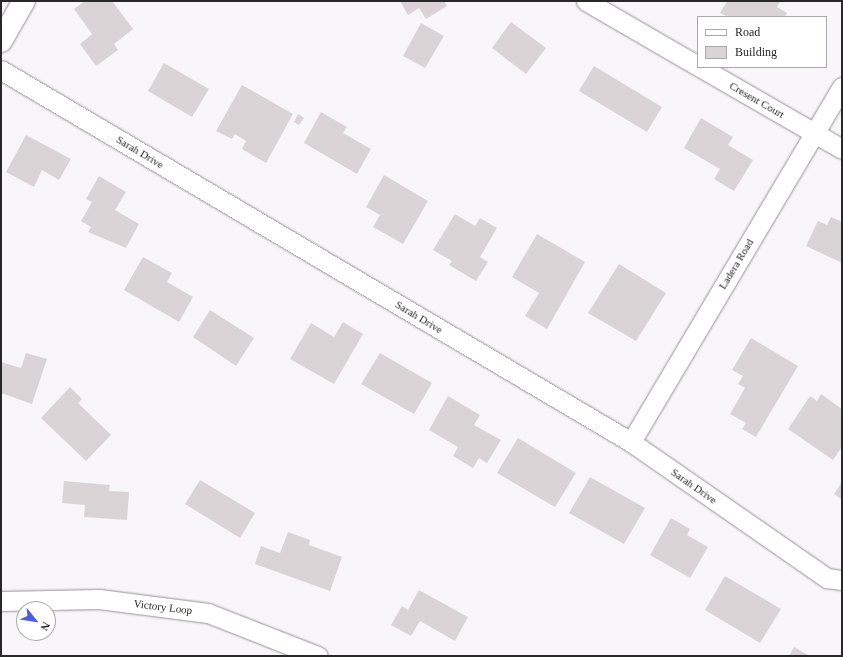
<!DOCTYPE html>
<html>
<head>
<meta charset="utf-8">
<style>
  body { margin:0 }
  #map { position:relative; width:843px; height:657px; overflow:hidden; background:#f9f6fa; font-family:Georgia,serif }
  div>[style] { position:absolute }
  .building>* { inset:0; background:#dad4d6 }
  .roads { filter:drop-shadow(0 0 1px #959195) drop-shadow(0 0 1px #959195) }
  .street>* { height:19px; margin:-9.5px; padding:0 9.5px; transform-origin:9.5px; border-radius:9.5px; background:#fff }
  .secondary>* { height:22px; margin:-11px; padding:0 11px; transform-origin:11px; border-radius:11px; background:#fff }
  span { translate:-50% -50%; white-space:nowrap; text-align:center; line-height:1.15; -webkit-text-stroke:3.5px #fff; paint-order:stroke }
  .street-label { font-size:11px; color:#292829 }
  .frame { position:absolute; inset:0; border:2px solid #292829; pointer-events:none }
  .legend { position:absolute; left:697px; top:16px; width:130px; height:52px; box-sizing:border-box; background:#fff; border:1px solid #a9a9a9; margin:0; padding:5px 7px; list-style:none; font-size:12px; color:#292829 }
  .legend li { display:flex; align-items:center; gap:8px; height:20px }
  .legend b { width:20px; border:1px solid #a9a9a9 }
  .north { position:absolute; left:16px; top:601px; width:40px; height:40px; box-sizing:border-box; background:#fff; border:1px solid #a9a9a9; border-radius:50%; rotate:120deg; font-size:11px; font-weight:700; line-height:16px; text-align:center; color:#292829 }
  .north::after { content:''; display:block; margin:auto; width:14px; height:18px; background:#4e5fd5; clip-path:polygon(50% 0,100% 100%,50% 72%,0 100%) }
</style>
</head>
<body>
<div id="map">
  <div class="building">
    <i style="clip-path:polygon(85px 1px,112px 1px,133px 29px,114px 44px,118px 50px,96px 66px,80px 44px,92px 34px,74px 9px)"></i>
    <i style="clip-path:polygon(400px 1px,444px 1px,447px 6px,426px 19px,419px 8px,408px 15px)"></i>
    <i style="clip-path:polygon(727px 1px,781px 1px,777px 7px,787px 13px,785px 17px,728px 17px,720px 13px)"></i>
    <i style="clip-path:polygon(511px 22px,546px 48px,526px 74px,492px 48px)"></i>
    <i style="clip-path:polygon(421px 23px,444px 36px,425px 68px,403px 56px)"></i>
    <i style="clip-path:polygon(164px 63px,209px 89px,192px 117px,148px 91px)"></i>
    <i style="clip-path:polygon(594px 66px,662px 107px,647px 132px,579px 91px)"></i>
    <i style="clip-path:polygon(242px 85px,293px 114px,266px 163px,242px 149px,246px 141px,235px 134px,232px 139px,216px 131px)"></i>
    <i style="clip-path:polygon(321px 112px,347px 127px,343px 133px,371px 149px,357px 174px,304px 143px)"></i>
    <i style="clip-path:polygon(298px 114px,304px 118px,299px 125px,294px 122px)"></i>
    <i style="clip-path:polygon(701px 118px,733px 137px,728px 145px,753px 160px,734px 191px,714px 179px,720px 169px,684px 148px)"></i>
    <i style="clip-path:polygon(26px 135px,71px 159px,59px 180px,42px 170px,34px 187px,6px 172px)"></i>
    <i style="clip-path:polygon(384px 175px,428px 201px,403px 244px,373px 227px,380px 215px,366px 207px)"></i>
    <i style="clip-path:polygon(99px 176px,126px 192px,115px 210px,139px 224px,126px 248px,88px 232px,91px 227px,81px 221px,92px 202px,86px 199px)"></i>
    <i style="clip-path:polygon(455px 214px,475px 226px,480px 218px,497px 228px,480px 257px,488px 262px,476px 281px,449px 265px,452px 261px,433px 250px)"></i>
    <i style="clip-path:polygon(831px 217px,842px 222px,842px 263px,806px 246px,818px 221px,827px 225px)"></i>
    <i style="clip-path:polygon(537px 234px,585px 262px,547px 329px,525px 316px,539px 293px,512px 277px)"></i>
    <i style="clip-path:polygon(143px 257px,172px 273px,167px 282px,193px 297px,179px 322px,124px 290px)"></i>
    <i style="clip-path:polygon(619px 264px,666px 293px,636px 341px,588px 313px)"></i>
    <i style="clip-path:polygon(210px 310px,254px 338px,236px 366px,193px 337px)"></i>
    <i style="clip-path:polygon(343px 322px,363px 334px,334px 384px,290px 359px,311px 323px,334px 337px)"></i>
    <i style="clip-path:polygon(751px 338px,798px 366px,756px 437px,742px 429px,746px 423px,730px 414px,745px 388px,738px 384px,743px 376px,732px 370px)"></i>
    <i style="clip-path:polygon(26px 353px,47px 359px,32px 404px,1px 393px,1px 362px,21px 368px)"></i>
    <i style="clip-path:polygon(380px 353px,432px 383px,414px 414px,361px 384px)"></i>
    <i style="clip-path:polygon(70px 387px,82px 399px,78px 403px,111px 435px,86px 461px,41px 418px)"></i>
    <i style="clip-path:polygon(821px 394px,842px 409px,842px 447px,833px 460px,788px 429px,810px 396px,817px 401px)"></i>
    <i style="clip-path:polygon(448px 396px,480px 415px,474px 425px,501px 440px,487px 463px,479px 458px,473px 468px,453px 456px,458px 447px,429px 430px)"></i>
    <i style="clip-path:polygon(518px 438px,576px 473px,555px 507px,497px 473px)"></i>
    <i style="clip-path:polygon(590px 477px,645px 508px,624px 544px,569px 513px)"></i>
    <i style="clip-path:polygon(200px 480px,255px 513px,240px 538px,185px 504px)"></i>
    <i style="clip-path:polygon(64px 481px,110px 485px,109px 491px,129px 492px,127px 520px,84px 517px,85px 505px,62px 503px)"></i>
    <i style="clip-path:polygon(842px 482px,842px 500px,834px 494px)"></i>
    <i style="clip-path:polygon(671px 518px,690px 529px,687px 535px,708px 547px,690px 578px,650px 555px)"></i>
    <i style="clip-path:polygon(288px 532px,310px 540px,309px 545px,342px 557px,330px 591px,255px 564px,261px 546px,280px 553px)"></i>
    <i style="clip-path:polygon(725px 576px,781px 609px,760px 643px,705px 610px)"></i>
    <i style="clip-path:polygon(419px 590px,468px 617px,455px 641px,420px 621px,411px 636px,391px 625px,402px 606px,408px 610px)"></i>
    <i style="clip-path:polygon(794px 647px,810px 656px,789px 656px)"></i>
  </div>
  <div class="roads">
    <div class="street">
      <i style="left:586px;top:1px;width:129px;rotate:30.1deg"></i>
      <i style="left:700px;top:67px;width:164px;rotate:30deg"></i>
      <i style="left:1px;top:70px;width:732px;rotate:30.56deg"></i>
      <i style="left:631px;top:442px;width:239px;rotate:34.8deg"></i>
      <i style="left:827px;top:578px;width:15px;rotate:8deg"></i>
      <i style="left:631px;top:442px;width:413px;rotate:-59.3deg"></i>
      <i style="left:1px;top:601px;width:98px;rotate:-1.2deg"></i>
      <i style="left:99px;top:599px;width:110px;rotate:7.3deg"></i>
      <i style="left:208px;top:613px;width:118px;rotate:21.4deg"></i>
    </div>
    <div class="secondary">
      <i style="left:1px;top:41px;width:46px;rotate:-60.1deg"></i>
    </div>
  </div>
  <div class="street-label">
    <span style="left:757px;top:100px;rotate:30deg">Cresent Court</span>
    <span style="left:140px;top:152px;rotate:31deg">Sarah Drive</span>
    <span style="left:736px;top:264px;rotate:-59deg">Ladera Road</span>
    <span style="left:419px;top:317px;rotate:31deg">Sarah Drive</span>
    <span style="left:694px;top:486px;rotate:35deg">Sarah Drive</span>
    <span style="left:163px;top:607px;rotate:7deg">Victory Loop</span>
  </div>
  <div class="frame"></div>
  <ul class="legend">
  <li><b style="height:5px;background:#fff"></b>Road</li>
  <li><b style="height:11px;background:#dad4d6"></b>Building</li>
  </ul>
  <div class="north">N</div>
</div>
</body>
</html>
